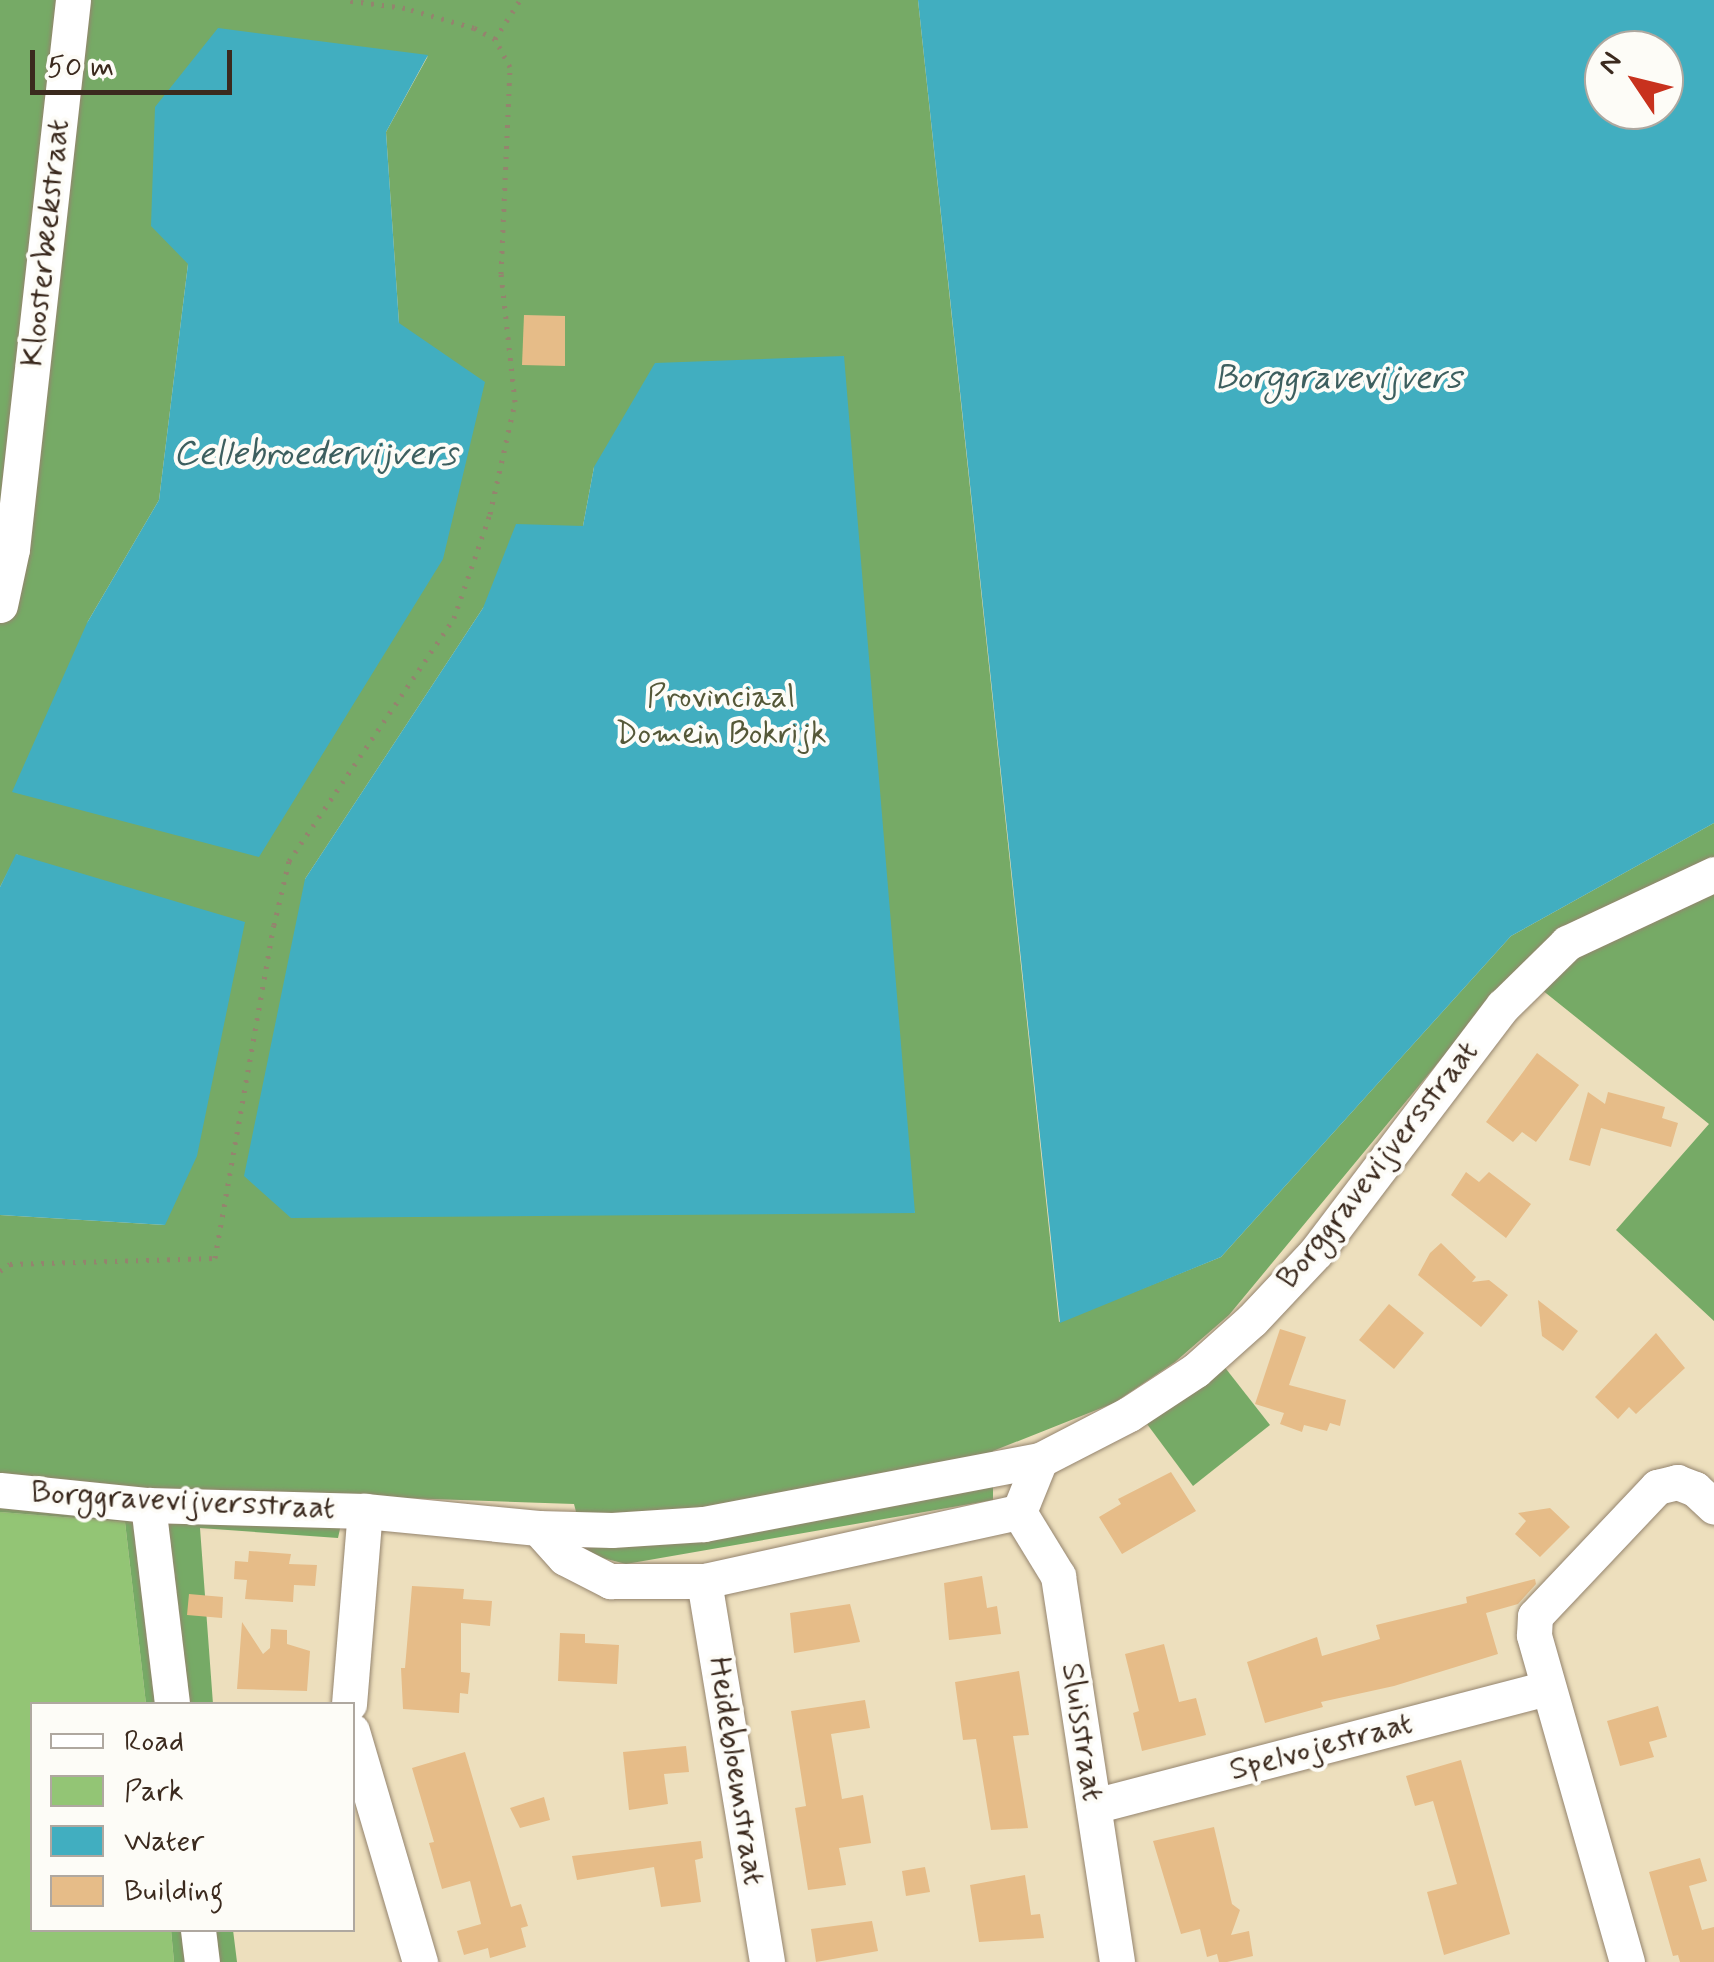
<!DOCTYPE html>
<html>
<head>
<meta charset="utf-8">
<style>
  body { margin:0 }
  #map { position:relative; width:1714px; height:1962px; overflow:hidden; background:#eddfbd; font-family:Mynerve,sans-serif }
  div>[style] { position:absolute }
  .green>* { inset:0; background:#93c575 }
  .forest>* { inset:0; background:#76aa66 }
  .water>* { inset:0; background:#41aec0 }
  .building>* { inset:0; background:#e6bc88 }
  .path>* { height:5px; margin-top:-2.5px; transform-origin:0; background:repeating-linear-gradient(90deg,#94846e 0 2.5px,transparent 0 10.5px) }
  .roads { filter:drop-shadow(0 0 2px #94846e) drop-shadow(0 0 2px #94846e) }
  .minor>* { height:35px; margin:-17.5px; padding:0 17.5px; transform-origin:17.5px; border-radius:17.5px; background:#fff }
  span { translate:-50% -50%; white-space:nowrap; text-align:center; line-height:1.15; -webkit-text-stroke:8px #fdfcf7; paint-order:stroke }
  .street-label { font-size:32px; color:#3b2a1e }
  .park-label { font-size:32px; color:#555838 }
  .water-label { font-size:35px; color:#3d5f5f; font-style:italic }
  .legend { position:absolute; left:30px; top:1702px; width:325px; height:230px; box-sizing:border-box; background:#fdfcf7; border:2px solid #afa8a0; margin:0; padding:12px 18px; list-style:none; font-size:30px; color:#3b2a1e }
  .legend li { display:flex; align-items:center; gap:20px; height:50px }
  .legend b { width:50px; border:2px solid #afa8a0 }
  .north { position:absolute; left:1584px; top:30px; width:100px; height:100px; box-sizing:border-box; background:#fdfcf7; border:2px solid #afa8a0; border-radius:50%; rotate:305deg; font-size:28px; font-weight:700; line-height:40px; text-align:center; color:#3b2a1e }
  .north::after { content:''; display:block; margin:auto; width:35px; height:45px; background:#c8321e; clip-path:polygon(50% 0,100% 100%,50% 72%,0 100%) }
  .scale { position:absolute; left:30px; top:50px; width:202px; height:45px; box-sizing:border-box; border:5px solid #3b2a1e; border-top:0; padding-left:12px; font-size:30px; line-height:35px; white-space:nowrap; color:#3b2a1e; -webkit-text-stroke:8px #fdfcf7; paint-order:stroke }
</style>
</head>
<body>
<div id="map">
  <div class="green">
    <i style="clip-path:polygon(0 1512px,125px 1522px,146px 1704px,32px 1704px,32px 1930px,171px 1930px,174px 1962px,0 1962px)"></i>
  </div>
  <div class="forest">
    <i style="clip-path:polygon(evenodd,0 0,918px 0,1059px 1322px,1221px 1257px,1511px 936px,1714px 823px,1714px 1321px,1616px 1230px,1709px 1124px,1521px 973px,1466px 1029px,1229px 1315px,1175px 1362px,1114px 1403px,993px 1451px,993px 1500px,626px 1564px,587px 1554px,574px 1504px,347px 1496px,338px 1538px,200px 1528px,213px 1704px,146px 1704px,125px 1522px,0 1512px,0 1215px,165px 1225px,17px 854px,0 887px,0 0,428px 56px,386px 132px,399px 323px,87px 623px,159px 500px,188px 264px,428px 56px,0 0,594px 467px,915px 1213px,305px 879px,483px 608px,583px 526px,594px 467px)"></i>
    <i style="clip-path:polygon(1223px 1365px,1270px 1425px,1193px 1486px,1147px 1424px)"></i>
    <i style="clip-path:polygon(171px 1930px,233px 1930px,237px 1962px,174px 1962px)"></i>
  </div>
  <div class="water">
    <i style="clip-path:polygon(evenodd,918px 0,1714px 0,1714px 823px,1511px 936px,1221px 1257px,1060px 1323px,918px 0,1664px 50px,1664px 110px,1604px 110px,1604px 50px,1664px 50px)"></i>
    <i style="clip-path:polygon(218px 28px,428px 55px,386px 132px,399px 323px,485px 382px,443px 559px,259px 857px,12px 792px,87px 623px,159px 500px,188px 264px,151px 226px,155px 107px)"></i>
    <i style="clip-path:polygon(844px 356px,915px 1213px,291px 1218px,244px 1176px,305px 879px,483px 608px,516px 524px,583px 526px,594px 467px,655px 363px)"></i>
    <i style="clip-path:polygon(16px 854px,245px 922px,197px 1156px,165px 1225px,0 1215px,0 887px)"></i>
  </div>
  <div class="building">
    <i style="clip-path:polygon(524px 315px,565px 316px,565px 366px,522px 365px)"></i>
    <i style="clip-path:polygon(1537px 1053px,1579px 1085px,1536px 1142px,1522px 1132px,1513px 1142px,1486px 1122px)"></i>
    <i style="clip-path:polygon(1588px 1092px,1605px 1104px,1608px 1092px,1665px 1107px,1662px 1118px,1678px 1123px,1671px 1147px,1601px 1128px,1590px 1166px,1569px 1160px)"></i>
    <i style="clip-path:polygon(1466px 1172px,1479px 1182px,1489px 1172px,1531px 1204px,1506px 1238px,1451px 1195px)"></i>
    <i style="clip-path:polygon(1441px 1243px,1476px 1277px,1472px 1282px,1489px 1280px,1508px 1295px,1481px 1327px,1418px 1275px,1430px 1253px)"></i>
    <i style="clip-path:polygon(1538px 1300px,1578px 1331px,1563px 1351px,1542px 1336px)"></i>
    <i style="clip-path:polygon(1389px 1304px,1424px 1333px,1394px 1369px,1359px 1340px)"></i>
    <i style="clip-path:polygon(1280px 1329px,1306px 1337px,1289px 1385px,1346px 1400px,1340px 1426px,1330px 1423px,1327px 1431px,1304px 1425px,1302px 1432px,1280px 1424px,1284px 1413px,1255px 1404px)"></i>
    <i style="clip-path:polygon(1656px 1333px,1685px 1368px,1636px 1414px,1629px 1407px,1618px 1419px,1595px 1397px)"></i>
    <i style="clip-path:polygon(1171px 1472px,1196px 1511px,1122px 1554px,1099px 1517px,1121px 1504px,1118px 1499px)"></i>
    <i style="clip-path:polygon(1550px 1508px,1570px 1527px,1540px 1557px,1515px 1534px,1526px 1521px,1518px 1513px)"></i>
    <i style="clip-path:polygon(249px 1551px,291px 1554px,289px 1564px,317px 1565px,315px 1586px,294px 1585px,293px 1602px,245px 1599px,247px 1580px,234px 1579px,235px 1561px,248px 1562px)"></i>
    <i style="clip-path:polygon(982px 1576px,987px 1608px,997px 1606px,1001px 1634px,949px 1640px,944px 1583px)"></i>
    <i style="clip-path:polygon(1535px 1579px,1536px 1584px,1518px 1604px,1486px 1613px,1498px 1654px,1394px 1686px,1321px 1702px,1323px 1707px,1265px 1723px,1247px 1662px,1317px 1637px,1322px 1656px,1380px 1639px,1376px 1625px,1467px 1603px,1466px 1597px)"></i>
    <i style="clip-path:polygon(412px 1586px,464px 1589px,463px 1599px,492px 1601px,490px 1626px,461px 1623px,461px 1672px,470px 1673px,468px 1694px,460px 1693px,459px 1713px,403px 1709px,401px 1668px,405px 1668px)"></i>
    <i style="clip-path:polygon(189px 1594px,223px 1597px,222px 1618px,187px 1615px)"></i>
    <i style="clip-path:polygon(850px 1604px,860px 1642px,794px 1653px,790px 1613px)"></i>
    <i style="clip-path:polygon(242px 1622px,263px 1654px,270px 1648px,271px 1629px,287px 1630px,287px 1644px,310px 1651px,307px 1691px,237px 1689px)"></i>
    <i style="clip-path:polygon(560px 1633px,585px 1634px,585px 1643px,619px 1645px,617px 1684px,558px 1681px)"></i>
    <i style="clip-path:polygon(1164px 1644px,1179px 1702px,1196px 1698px,1206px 1735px,1142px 1751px,1133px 1713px,1139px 1711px,1125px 1654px)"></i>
    <i style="clip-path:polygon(1019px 1671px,1029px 1735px,1013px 1736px,1028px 1828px,991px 1830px,976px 1739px,963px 1740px,955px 1682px)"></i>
    <i style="clip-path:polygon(865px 1700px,870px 1728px,831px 1734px,842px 1799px,863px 1795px,871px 1843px,839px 1848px,846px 1885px,808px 1890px,795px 1808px,806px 1806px,791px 1711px)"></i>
    <i style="clip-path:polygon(1658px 1706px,1667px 1737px,1649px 1742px,1654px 1757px,1620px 1766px,1607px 1721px)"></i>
    <i style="clip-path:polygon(686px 1746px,689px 1772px,664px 1774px,668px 1804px,629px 1810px,623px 1752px)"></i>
    <i style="clip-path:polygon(465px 1752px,511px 1907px,521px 1904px,528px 1926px,521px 1928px,526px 1947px,490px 1958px,488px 1948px,464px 1955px,457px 1931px,481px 1924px,470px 1881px,442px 1889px,429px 1843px,434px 1842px,412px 1768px)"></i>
    <i style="clip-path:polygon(1461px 1760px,1510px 1934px,1444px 1955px,1427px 1892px,1457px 1884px,1433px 1801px,1415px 1806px,1406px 1776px)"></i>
    <i style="clip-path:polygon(544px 1797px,550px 1820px,520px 1828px,510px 1808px)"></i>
    <i style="clip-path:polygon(1214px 1827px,1232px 1904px,1240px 1910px,1231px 1935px,1249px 1931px,1253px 1956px,1227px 1962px,1219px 1962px,1217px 1954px,1207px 1957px,1200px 1929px,1181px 1934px,1153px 1841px)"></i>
    <i style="clip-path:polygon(701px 1841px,703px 1858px,695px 1860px,701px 1902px,661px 1907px,654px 1867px,577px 1880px,572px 1856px)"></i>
    <i style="clip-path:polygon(1700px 1858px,1707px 1881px,1689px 1886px,1702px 1930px,1714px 1927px,1714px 1962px,1680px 1962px,1678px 1955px,1673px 1956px,1649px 1872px)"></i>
    <i style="clip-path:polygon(925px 1867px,930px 1892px,906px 1896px,902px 1871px)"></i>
    <i style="clip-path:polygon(1025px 1875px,1031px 1915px,1040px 1914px,1044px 1938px,979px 1942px,970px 1885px)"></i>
    <i style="clip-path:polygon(872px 1921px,878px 1951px,816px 1962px,811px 1929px)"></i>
  </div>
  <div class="path">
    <i style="left:495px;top:39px;width:46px;rotate:-57.3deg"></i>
    <i style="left:0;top:1271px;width:12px;rotate:-35deg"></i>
    <i style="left:10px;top:1264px;width:205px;rotate:-1.7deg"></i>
    <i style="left:215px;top:1258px;width:338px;rotate:-80deg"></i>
    <i style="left:274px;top:925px;width:66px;rotate:-76.8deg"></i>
    <i style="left:289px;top:861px;width:294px;rotate:-55.8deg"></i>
    <i style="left:454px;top:618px;width:110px;rotate:-70.9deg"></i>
    <i style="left:490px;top:514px;width:115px;rotate:-77.4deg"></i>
    <i style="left:515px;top:402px;width:129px;rotate:-96.2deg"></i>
    <i style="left:501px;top:274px;width:207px;rotate:-87.5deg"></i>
    <i style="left:510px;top:67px;width:32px;rotate:-118deg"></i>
    <i style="left:495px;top:39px;width:24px;rotate:-152deg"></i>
    <i style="left:474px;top:28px;width:72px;rotate:-163.8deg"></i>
    <i style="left:405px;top:8px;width:61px;rotate:-172.4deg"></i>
  </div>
  <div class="roads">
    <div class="minor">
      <i style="left:0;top:605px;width:57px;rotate:-77.9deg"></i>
      <i style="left:12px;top:549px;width:552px;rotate:-83.66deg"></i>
      <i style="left:0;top:1490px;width:149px;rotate:5.8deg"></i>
      <i style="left:148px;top:1505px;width:217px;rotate:1.6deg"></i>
      <i style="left:365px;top:1511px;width:174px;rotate:5.6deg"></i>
      <i style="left:538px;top:1528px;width:74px;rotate:1.5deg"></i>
      <i style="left:612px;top:1530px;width:92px;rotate:-3.7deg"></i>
      <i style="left:704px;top:1524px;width:342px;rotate:-10.8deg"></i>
      <i style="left:1040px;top:1460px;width:100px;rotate:-27.3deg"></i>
      <i style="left:1129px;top:1414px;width:80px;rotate:-33.3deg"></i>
      <i style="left:1196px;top:1370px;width:75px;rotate:-41.8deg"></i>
      <i style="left:1252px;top:1320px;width:93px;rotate:-46.7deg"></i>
      <i style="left:1316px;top:1252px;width:309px;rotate:-52.8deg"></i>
      <i style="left:1503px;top:1006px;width:90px;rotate:-44.5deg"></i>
      <i style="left:1567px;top:943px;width:162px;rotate:-25.1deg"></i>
      <i style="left:148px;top:1505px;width:200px;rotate:83.1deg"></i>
      <i style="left:1019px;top:1512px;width:75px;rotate:58.6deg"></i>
      <i style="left:1058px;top:1576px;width:390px;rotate:81.3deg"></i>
      <i style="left:538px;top:1528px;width:40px;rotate:48deg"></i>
      <i style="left:565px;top:1558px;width:51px;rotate:27.1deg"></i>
      <i style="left:610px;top:1581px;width:94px"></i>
      <i style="left:704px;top:1581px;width:322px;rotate:-12.4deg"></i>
      <i style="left:1019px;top:1512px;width:56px;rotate:-68deg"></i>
      <i style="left:704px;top:1581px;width:386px;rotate:80.6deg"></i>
      <i style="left:349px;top:1704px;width:194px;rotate:-85.3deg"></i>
      <i style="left:352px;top:1731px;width:241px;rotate:73.6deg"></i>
      <i style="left:1094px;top:1806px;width:469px;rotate:-14.6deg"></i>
      <i style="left:198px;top:1930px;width:32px;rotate:83deg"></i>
      <i style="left:1627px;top:1962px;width:340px;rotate:-105.9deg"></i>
      <i style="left:1534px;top:1635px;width:19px;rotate:-87deg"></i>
      <i style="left:1535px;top:1616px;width:178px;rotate:-46.6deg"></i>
      <i style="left:1657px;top:1487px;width:21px;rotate:-14deg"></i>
      <i style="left:1677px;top:1482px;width:19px;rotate:21deg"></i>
      <i style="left:1695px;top:1489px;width:26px;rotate:43deg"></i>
    </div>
  </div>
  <div class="street-label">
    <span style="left:46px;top:243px;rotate:-84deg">Kloosterbeekstraat</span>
    <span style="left:1378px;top:1165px;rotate:-52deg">Borggravevijversstraat</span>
    <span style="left:183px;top:1501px;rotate:3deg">Borggravevijversstraat</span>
    <span style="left:1082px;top:1732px;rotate:81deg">Sluisstraat</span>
    <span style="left:1321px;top:1747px;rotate:-15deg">Spelvojestraat</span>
    <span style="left:736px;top:1771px;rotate:81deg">Heidebloemstraat</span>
  </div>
  <div class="park-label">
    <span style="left:721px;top:716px">Provinciaal<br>Domein Bokrijk</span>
  </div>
  <div class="water-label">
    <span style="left:1338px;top:378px">Borggravevijvers</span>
    <span style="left:315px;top:454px">Cellebroedervijvers</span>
  </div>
  <ul class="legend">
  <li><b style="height:12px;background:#fff"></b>Road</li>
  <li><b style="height:28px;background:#93c575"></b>Park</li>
  <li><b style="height:28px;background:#41aec0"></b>Water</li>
  <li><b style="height:28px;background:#e6bc88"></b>Building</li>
  </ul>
  <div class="north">N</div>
  <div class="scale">50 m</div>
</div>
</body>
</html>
